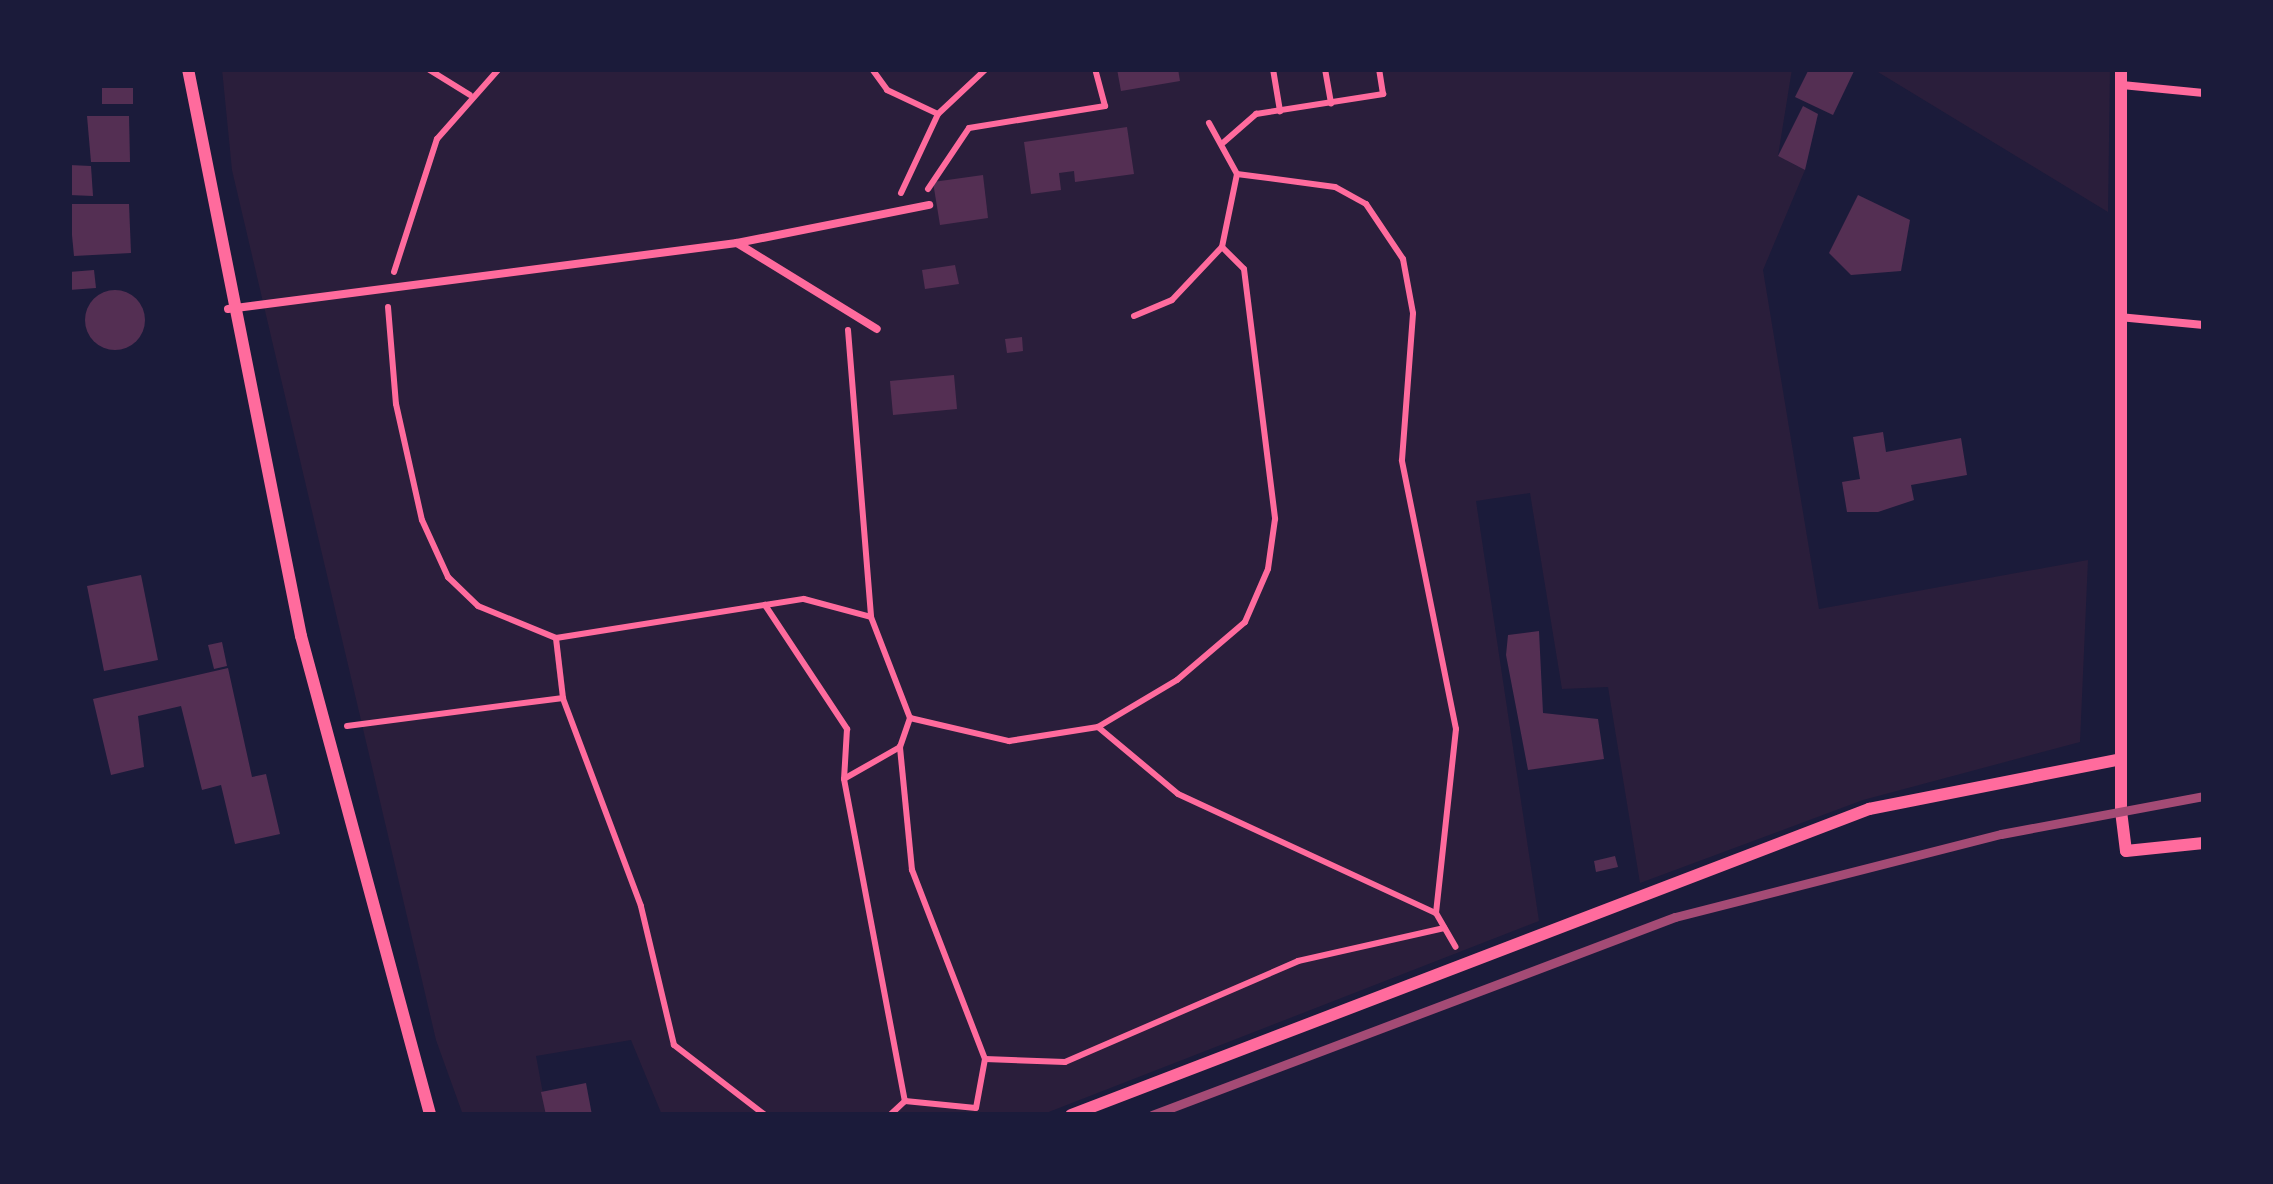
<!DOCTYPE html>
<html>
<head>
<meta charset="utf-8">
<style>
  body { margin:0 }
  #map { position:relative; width:2273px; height:1184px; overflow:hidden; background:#1b1b3a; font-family:"IBM Plex Serif",serif }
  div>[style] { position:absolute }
  .green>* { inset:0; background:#2a1e3b }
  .building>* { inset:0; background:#542f53 }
  .round { border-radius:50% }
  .path>* { height:6px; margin:-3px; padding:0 3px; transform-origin:3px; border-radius:3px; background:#ff6b9d }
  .service>* { height:8px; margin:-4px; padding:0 4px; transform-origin:4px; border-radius:4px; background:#ff6b9d }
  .minor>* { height:12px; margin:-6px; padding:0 6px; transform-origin:6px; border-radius:6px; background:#ff6b9d }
  .rail>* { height:9px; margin:-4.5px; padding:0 4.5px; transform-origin:4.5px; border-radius:4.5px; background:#a44b75 }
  span { translate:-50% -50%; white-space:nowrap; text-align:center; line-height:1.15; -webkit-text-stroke:9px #1b1b3a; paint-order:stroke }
  .frame { position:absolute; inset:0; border:72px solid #1b1b3a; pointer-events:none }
</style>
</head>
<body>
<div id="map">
  <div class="green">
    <i style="clip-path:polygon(222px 69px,1792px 69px,1778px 156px,1805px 170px,1763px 270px,1819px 609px,2088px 560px,2080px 742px,1863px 800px,1640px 883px,1608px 687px,1562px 689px,1530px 493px,1476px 501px,1539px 921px,1041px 1115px,662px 1115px,631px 1040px,536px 1056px,547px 1115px,463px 1115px,436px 1040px,232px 170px)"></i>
    <i style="clip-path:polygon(1873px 69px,2110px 69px,2108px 212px)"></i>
  </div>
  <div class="building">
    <i style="clip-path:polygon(1117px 69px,1178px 69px,1180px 81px,1121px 91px)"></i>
    <i style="clip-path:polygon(1809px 69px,1855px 69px,1833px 115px,1795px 97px)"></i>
    <i style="clip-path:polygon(102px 88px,133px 88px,133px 104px,102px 104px)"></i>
    <i style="clip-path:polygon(1803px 106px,1818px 114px,1805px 170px,1778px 156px)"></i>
    <i style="clip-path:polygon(87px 116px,129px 116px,130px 162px,91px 162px)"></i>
    <i style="clip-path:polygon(1127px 127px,1134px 174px,1075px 182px,1074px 171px,1059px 173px,1061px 190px,1031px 194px,1024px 142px)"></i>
    <i style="clip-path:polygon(69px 165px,91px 166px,93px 196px,69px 195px)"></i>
    <i style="clip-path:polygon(983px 175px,988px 218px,940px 225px,933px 182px)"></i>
    <i style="clip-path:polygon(1858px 195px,1910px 220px,1901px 271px,1851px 275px,1829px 253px)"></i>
    <i style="clip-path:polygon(69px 204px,129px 204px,131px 253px,74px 256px)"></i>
    <i style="clip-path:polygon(955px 265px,959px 284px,925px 289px,922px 270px)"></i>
    <i style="clip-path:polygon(94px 270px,96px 288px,69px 290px,69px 272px)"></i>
    <i class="round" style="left:85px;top:290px;width:60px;height:60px"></i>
    <i style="clip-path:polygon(1022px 337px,1023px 351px,1007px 353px,1005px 339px)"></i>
    <i style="clip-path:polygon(954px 375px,957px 409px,893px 415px,890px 381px)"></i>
    <i style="clip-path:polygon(1883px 432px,1886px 452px,1961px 438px,1967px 475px,1911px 485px,1914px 500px,1878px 512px,1847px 512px,1842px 482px,1860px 479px,1853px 437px)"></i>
    <i style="clip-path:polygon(141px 575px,158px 660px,104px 671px,87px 586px)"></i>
    <i style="clip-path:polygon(1539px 631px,1543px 713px,1598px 719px,1604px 759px,1528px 770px,1506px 655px,1508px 635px)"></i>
    <i style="clip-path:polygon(222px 642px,227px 666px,214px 669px,208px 645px)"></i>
    <i style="clip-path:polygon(228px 668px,252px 777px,266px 774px,280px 834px,235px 844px,221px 785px,202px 790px,181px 706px,138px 716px,144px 767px,111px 775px,93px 699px)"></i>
    <i style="clip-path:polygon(1615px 856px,1618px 867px,1596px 872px,1594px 861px)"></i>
    <i style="clip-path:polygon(586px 1083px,592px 1115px,546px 1115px,541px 1092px)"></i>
  </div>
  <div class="path">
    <i style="left:428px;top:69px;width:49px;rotate:31.8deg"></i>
    <i style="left:872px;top:69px;width:26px;rotate:54deg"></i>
    <i style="left:887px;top:90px;width:56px;rotate:25.2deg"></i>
    <i style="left:1273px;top:69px;width:43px;rotate:80.5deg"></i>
    <i style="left:1325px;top:69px;width:35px;rotate:80deg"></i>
    <i style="left:1209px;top:123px;width:58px;rotate:61.2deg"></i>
    <i style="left:1224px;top:142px;width:43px;rotate:-41.2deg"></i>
    <i style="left:1256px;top:114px;width:129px;rotate:-8.9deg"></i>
    <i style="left:1383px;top:94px;width:25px;rotate:-99deg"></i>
    <i style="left:928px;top:189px;width:73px;rotate:-56.1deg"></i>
    <i style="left:969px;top:128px;width:138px;rotate:-9.2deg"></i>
    <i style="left:1105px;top:106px;width:38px;rotate:-105deg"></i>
    <i style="left:901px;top:193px;width:87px;rotate:-64.9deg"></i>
    <i style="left:938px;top:114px;width:66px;rotate:-43.2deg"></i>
    <i style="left:394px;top:272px;width:140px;rotate:-72.1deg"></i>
    <i style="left:437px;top:139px;width:94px;rotate:-48.5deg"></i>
    <i style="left:388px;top:307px;width:97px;rotate:85.3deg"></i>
    <i style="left:396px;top:404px;width:119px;rotate:77.4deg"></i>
    <i style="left:422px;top:520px;width:63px;rotate:65.5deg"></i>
    <i style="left:448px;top:577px;width:42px;rotate:44deg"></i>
    <i style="left:478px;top:606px;width:84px;rotate:22.3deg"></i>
    <i style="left:1134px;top:316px;width:41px;rotate:-22.8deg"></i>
    <i style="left:1172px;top:300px;width:73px;rotate:-46.7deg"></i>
    <i style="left:848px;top:330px;width:288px;rotate:85.4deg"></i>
    <i style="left:871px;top:617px;width:108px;rotate:68.9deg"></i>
    <i style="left:910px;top:718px;width:102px;rotate:13.1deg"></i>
    <i style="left:1009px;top:741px;width:90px;rotate:-8.9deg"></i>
    <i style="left:765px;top:605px;width:39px;rotate:-9deg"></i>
    <i style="left:804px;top:599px;width:69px;rotate:15deg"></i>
    <i style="left:347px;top:726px;width:218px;rotate:-7.4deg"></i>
    <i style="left:900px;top:747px;width:31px;rotate:-71deg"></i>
    <i style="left:1436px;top:913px;width:185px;rotate:-83.8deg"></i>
    <i style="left:1456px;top:729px;width:274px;rotate:-101.4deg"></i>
    <i style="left:1402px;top:460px;width:147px;rotate:-85.7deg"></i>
    <i style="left:1413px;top:313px;width:55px;rotate:-100.5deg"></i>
    <i style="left:1403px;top:259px;width:66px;rotate:-123.9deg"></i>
    <i style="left:1366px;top:204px;width:35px;rotate:-151deg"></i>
    <i style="left:1335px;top:187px;width:99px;rotate:-172.4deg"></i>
    <i style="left:1237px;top:174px;width:75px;rotate:101.6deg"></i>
    <i style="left:1222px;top:247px;width:31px;rotate:45deg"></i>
    <i style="left:1244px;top:269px;width:252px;rotate:82.9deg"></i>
    <i style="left:1275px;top:519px;width:50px;rotate:98deg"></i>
    <i style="left:1268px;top:569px;width:58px;rotate:113.5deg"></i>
    <i style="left:1245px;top:622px;width:89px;rotate:139.5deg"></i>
    <i style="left:1177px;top:680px;width:92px;rotate:149.3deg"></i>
    <i style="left:1098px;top:727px;width:104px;rotate:39.9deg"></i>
    <i style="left:1178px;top:794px;width:284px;rotate:24.8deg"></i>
    <i style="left:1436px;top:913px;width:39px;rotate:60deg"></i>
    <i style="left:985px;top:1059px;width:80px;rotate:2.1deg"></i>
    <i style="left:1065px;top:1062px;width:254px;rotate:-23.4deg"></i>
    <i style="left:1298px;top:961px;width:150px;rotate:-12.7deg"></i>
    <i style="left:765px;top:1115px;width:115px;rotate:-142.4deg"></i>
    <i style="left:674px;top:1045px;width:143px;rotate:-103.4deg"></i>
    <i style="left:641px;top:906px;width:222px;rotate:-110.6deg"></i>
    <i style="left:563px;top:698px;width:60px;rotate:-96.7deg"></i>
    <i style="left:556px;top:638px;width:212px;rotate:-9deg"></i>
    <i style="left:765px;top:605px;width:149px;rotate:56.5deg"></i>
    <i style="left:847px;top:729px;width:50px;rotate:93.4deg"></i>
    <i style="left:844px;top:779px;width:328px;rotate:79.3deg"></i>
    <i style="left:905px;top:1101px;width:71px;rotate:5.6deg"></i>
    <i style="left:976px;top:1108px;width:50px;rotate:-79.6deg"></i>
    <i style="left:985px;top:1059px;width:203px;rotate:-111.1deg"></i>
    <i style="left:912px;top:870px;width:124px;rotate:-95.6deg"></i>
    <i style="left:900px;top:747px;width:64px;rotate:150.3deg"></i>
    <i style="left:890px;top:1115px;width:21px;rotate:-43deg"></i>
  </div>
  <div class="service">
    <i style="left:2122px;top:85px;width:82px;rotate:5.6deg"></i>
    <i style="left:737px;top:243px;width:164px;rotate:31.6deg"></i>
    <i style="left:228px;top:309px;width:513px;rotate:-7.39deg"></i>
    <i style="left:737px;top:243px;width:196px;rotate:-11.2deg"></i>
    <i style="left:2119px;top:317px;width:85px;rotate:5.4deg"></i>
  </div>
  <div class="minor">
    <i style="left:188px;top:69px;width:578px;rotate:78.73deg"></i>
    <i style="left:301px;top:636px;width:496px;rotate:74.9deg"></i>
    <i style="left:2121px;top:69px;width:742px;rotate:90deg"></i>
    <i style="left:2121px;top:811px;width:40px;rotate:82.9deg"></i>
    <i style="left:2126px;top:851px;width:78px;rotate:-5.9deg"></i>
    <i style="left:1071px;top:1115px;width:855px;rotate:-20.98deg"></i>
    <i style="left:1869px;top:809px;width:253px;rotate:-11.2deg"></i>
  </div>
  <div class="rail">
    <i style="left:1152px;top:1115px;width:559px;rotate:-20.74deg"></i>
    <i style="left:1675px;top:917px;width:336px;rotate:-14.3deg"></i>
    <i style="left:2001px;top:834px;width:207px;rotate:-10.6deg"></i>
  </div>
  <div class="frame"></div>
</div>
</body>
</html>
